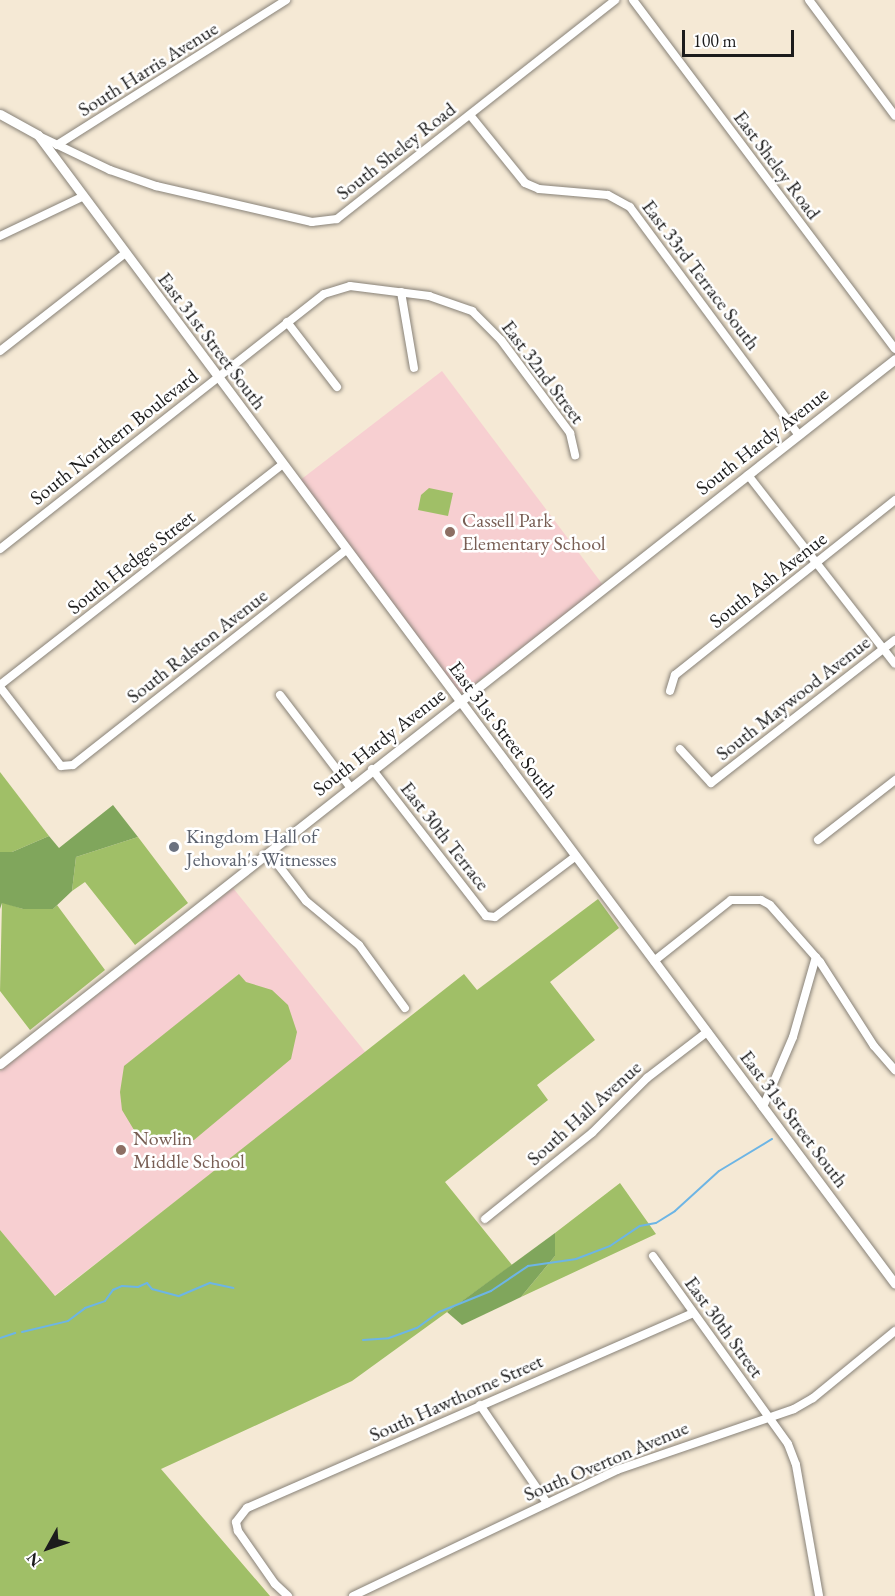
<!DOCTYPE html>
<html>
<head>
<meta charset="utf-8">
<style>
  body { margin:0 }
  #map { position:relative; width:895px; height:1596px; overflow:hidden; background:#f5e9d5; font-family:"EB Garamond",serif }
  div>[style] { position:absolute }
  .built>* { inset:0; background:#f7cfd1 }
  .green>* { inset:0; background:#a0bf67 }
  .forest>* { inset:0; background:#80a65c }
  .stream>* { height:2px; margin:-1px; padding:0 1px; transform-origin:1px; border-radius:1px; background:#6db5e5 }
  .roads { filter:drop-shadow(0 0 2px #888278) drop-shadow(0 0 2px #888278) }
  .minor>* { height:8px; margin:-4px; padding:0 4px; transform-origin:4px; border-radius:4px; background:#fff }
  .tertiary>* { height:9px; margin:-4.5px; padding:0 4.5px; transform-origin:4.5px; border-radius:4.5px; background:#fff }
  .dots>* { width:16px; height:16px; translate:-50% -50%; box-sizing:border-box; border:3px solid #fff; border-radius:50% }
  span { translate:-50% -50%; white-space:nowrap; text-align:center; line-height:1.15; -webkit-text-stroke:5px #fff; paint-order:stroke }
  .street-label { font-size:20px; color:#1c1c1c }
  .education-label { font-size:20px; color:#785e54 }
  .left { translate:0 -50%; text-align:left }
  .worship-label { font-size:20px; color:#5b616d }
  .north { position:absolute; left:18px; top:1518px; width:60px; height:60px; -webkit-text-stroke:4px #fff; paint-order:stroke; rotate:230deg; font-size:16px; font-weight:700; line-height:24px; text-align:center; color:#1c1c1c }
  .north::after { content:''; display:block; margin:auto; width:21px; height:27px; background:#1c1c1c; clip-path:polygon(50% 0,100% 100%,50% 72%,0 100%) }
  .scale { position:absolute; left:682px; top:30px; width:112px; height:27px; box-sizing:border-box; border:3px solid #1c1c1c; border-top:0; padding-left:8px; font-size:18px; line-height:21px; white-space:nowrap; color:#1c1c1c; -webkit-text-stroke:4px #fff; paint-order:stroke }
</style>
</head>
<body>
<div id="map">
  <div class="built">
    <i style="clip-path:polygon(442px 371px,603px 585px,463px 693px,457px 691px,299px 481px)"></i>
    <i style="clip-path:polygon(233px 888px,366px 1053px,54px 1296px,0 1230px,0 1071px)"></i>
  </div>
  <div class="green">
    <i style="clip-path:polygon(429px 488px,453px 493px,448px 516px,418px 510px,421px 495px)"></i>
    <i style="clip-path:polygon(0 772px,49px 836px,12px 852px,0 852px)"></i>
    <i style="clip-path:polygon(138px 837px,188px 903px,135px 945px,85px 882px,72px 891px,76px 857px)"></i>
    <i style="clip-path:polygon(598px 899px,619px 928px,550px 982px,595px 1040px,537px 1085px,548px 1100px,445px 1182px,512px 1265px,352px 1381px,161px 1469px,270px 1596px,0 1596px,0 1230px,55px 1296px,464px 974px,477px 990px)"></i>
    <i style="clip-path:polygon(2px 902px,23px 909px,53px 909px,57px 905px,105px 970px,30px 1030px,0 991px)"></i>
    <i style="clip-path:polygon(239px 974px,246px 982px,272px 990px,288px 1005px,297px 1032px,291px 1059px,194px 1140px,174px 1145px,148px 1140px,134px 1130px,122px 1110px,120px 1092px,124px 1066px)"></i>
    <i style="clip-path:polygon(620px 1183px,656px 1234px,521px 1297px,555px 1256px,555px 1233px)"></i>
  </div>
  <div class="forest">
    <i style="clip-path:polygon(113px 805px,138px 837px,76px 857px,72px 891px,53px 909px,23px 909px,2px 903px,0 909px,0 852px,12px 852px,49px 836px,59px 848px)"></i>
    <i style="clip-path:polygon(555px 1233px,555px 1256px,521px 1297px,462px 1325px,447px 1312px)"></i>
  </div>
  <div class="stream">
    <i style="left:22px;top:1332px;width:47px;rotate:-13.4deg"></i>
    <i style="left:68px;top:1321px;width:21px;rotate:-37deg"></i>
    <i style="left:85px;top:1308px;width:21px;rotate:-19deg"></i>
    <i style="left:105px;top:1301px;width:14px;rotate:-54deg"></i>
    <i style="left:113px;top:1290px;width:10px;rotate:-24deg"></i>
    <i style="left:122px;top:1286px;width:16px;rotate:4deg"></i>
    <i style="left:138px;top:1287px;width:10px;rotate:-24deg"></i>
    <i style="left:147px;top:1283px;width:8px;rotate:50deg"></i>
    <i style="left:152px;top:1289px;width:28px;rotate:15deg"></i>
    <i style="left:179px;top:1296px;width:34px;rotate:-23deg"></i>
    <i style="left:210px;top:1283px;width:24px;rotate:12deg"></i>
    <i style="left:0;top:1338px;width:16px;rotate:-18deg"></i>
    <i style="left:363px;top:1340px;width:26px;rotate:-4deg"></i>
    <i style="left:389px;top:1338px;width:30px;rotate:-20deg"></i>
    <i style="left:417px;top:1328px;width:27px;rotate:-36deg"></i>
    <i style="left:439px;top:1312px;width:56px;rotate:-22deg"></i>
    <i style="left:491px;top:1291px;width:45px;rotate:-34deg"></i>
    <i style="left:528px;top:1266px;width:49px;rotate:-8.3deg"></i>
    <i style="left:576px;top:1259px;width:36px;rotate:-21deg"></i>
    <i style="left:610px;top:1246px;width:36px;rotate:-34deg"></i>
    <i style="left:640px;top:1226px;width:16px;rotate:-11deg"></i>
    <i style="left:656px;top:1223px;width:22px;rotate:-32deg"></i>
    <i style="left:675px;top:1211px;width:59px;rotate:-42.3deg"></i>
    <i style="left:719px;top:1171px;width:62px;rotate:-31.1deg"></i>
  </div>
  <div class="roads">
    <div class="minor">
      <i style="left:633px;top:0;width:436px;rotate:53.1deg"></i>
      <i style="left:809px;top:0;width:144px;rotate:53.4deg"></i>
      <i style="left:470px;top:115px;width:87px;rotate:51deg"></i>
      <i style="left:525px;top:183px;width:15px;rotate:23deg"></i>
      <i style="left:539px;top:189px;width:69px;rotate:5deg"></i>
      <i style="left:608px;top:195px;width:25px;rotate:29deg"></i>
      <i style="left:630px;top:207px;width:284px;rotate:53.5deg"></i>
      <i style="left:39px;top:136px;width:79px;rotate:25.6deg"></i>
      <i style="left:110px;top:170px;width:49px;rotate:19.2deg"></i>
      <i style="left:156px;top:186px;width:160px;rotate:13deg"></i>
      <i style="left:312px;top:222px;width:25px;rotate:-7deg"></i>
      <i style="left:337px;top:219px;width:354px;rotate:-38.2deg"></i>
      <i style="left:57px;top:145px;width:271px;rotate:-32.3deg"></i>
      <i style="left:0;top:236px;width:91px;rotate:-25.4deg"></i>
      <i style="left:401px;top:292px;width:77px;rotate:80.3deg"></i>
      <i style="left:287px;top:322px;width:82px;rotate:52.4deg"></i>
      <i style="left:0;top:351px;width:157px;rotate:-38deg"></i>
      <i style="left:748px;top:475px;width:239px;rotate:52.1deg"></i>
      <i style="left:0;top:549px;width:412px;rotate:-38.2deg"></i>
      <i style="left:324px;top:294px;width:27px;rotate:-17deg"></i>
      <i style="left:350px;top:286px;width:80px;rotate:7.2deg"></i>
      <i style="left:429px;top:296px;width:46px;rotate:19.2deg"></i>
      <i style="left:472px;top:311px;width:41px;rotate:45deg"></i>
      <i style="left:501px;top:340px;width:116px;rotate:53.4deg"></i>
      <i style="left:570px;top:433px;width:23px;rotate:77deg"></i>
      <i style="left:0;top:685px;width:358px;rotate:-38deg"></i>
      <i style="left:0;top:687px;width:100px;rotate:52.3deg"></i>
      <i style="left:61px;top:766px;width:12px;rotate:-5deg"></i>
      <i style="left:73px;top:765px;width:347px;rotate:-38.2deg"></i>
      <i style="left:670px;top:691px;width:17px;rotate:-73deg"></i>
      <i style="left:675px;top:675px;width:281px;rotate:-38.5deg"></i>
      <i style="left:280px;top:695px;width:116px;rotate:52.7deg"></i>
      <i style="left:680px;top:749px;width:46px;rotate:47.6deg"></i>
      <i style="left:711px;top:783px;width:233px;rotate:-37.9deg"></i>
      <i style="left:372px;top:769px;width:186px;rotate:52.2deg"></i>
      <i style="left:486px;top:916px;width:9px;rotate:6deg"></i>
      <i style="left:495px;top:917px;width:101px;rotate:-37deg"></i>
      <i style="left:818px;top:840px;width:98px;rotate:-37.9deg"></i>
      <i style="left:269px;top:853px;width:61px;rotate:52.4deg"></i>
      <i style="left:306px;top:901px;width:69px;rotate:39.7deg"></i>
      <i style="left:359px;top:945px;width:78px;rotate:53.9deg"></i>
      <i style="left:654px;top:961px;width:98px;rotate:-38.4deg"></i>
      <i style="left:731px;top:900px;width:30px"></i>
      <i style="left:761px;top:900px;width:10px;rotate:29deg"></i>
      <i style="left:770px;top:905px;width:76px;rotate:48.7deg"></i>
      <i style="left:820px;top:962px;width:100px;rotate:57.3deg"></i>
      <i style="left:874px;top:1046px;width:32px;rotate:49deg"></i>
      <i style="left:763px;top:1107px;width:76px;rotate:-66.8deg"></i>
      <i style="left:793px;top:1037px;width:83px;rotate:-74deg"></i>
      <i style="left:485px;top:1219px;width:137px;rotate:-38.8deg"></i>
      <i style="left:592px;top:1133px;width:78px;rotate:-45deg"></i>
      <i style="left:647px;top:1078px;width:76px;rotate:-37.5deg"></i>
      <i style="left:653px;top:1256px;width:231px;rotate:54.3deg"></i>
      <i style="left:788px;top:1444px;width:22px;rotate:69deg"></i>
      <i style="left:796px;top:1465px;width:133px;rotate:80deg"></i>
      <i style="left:480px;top:1405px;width:119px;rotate:55.6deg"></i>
      <i style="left:288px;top:1596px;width:18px;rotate:-137deg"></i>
      <i style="left:275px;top:1584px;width:65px;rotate:-124.9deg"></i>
      <i style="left:238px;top:1531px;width:9px;rotate:-103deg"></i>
      <i style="left:236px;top:1522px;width:18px;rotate:-52deg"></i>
      <i style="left:247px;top:1508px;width:487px;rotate:-23.6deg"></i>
      <i style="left:353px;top:1596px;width:293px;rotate:-25.5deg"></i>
      <i style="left:617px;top:1470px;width:187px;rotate:-19deg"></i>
      <i style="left:794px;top:1409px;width:22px;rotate:-30deg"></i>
      <i style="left:813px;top:1398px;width:106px;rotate:-39.3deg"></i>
    </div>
    <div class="tertiary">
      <i style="left:0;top:114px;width:43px;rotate:28.9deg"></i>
      <i style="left:38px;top:135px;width:1433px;rotate:53.28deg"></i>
      <i style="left:0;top:1064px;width:1139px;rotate:-38.23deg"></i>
    </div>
  </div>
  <div class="dots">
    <i style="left:450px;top:532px;background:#8d6e63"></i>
    <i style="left:174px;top:847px;background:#6b7280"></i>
    <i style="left:121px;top:1150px;background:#8d6e63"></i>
  </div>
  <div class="street-label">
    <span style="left:148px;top:69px;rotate:-32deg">South Harris Avenue</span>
    <span style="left:396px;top:151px;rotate:-38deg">South Sheley Road</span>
    <span style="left:777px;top:165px;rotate:53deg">East Sheley Road</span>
    <span style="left:701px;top:275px;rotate:53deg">East 33rd Terrace South</span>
    <span style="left:212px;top:341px;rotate:53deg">East 31st Street South</span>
    <span style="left:543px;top:372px;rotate:53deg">East 32nd Street</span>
    <span style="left:114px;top:437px;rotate:-38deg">South Northern Boulevard</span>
    <span style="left:762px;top:441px;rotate:-38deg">South Hardy Avenue</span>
    <span style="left:131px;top:562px;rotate:-38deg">South Hedges Street</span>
    <span style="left:768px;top:580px;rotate:-38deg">South Ash Avenue</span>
    <span style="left:197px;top:646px;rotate:-38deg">South Ralston Avenue</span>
    <span style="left:793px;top:698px;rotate:-38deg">South Maywood Avenue</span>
    <span style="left:503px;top:730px;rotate:53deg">East 31st Street South</span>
    <span style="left:379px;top:742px;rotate:-38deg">South Hardy Avenue</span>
    <span style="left:445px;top:836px;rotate:52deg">East 30th Terrace</span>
    <span style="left:584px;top:1113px;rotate:-42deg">South Hall Avenue</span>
    <span style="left:794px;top:1119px;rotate:53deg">East 31st Street South</span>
    <span style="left:724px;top:1327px;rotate:54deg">East 30th Street</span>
    <span style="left:456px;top:1398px;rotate:-24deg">South Hawthorne Street</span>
    <span style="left:606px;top:1461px;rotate:-23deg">South Overton Avenue</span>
  </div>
  <div class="education-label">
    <span class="left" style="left:462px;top:532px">Cassell Park<br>Elementary School</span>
    <span class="left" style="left:133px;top:1150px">Nowlin<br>Middle School</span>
  </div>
  <div class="worship-label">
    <span class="left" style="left:186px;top:848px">Kingdom Hall of<br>Jehovah's Witnesses</span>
  </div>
  <div class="north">N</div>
  <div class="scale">100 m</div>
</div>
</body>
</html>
